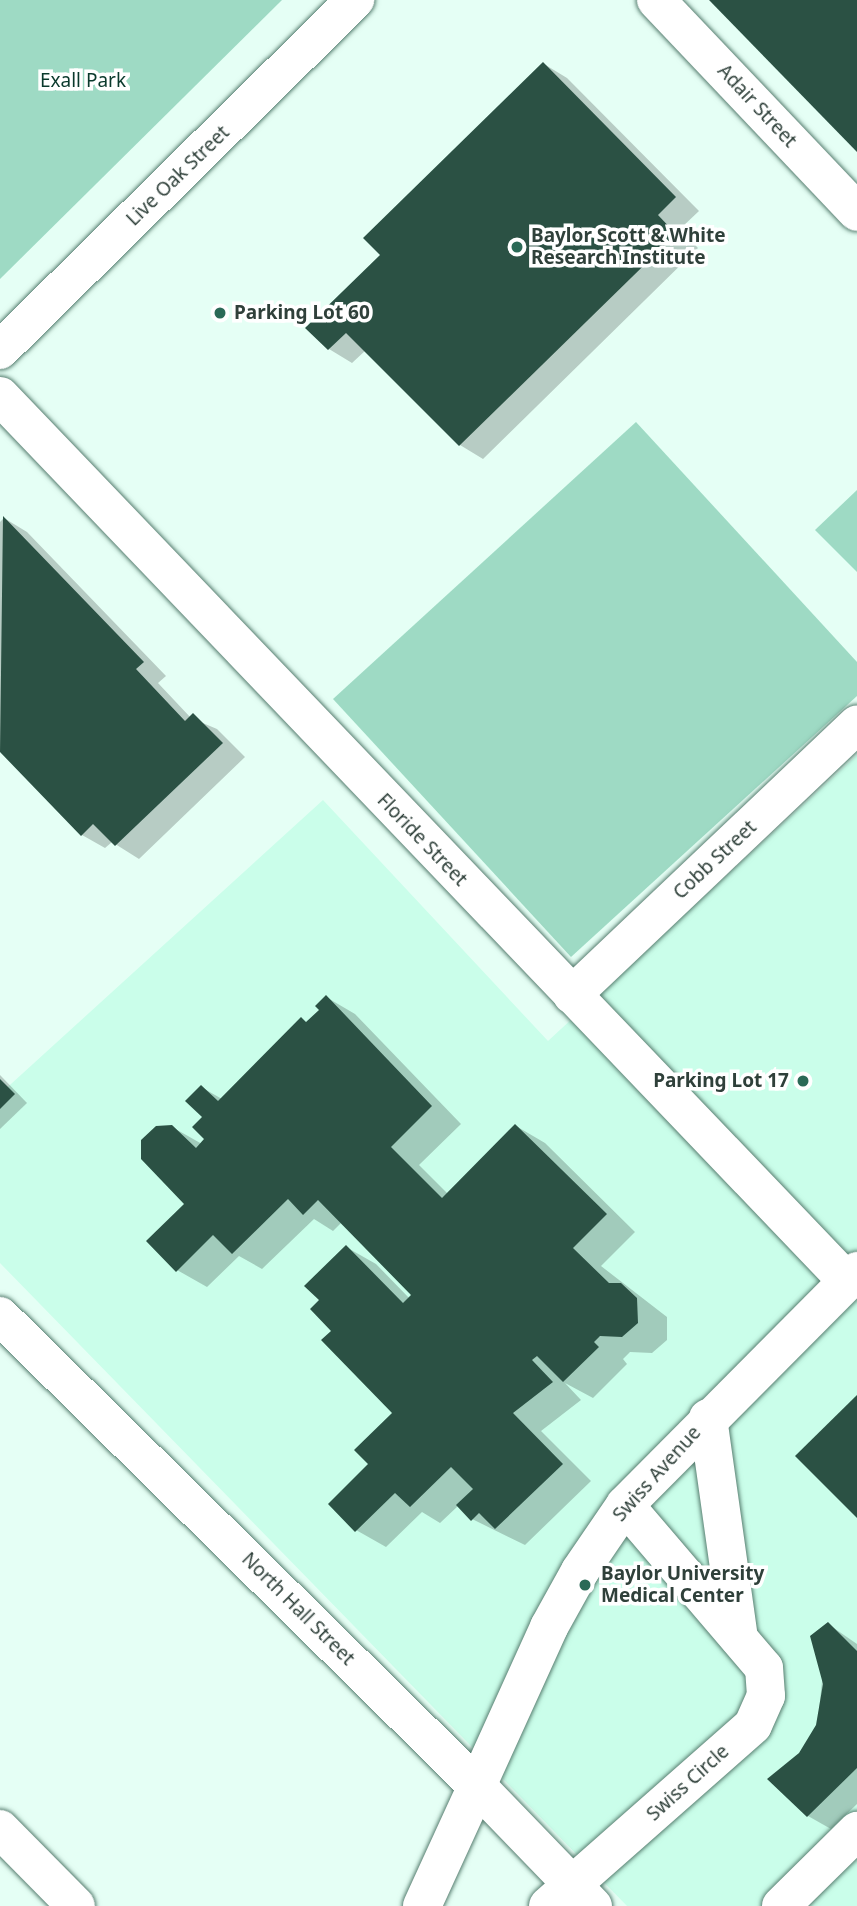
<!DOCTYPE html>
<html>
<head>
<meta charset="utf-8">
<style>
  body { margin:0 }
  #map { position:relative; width:857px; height:1906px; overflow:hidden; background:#e5fff5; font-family:"Noto Sans",sans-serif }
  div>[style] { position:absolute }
  .built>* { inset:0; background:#cafeea }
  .green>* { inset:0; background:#9edac4 }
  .shadow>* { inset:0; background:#0003 }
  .building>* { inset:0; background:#2b5144 }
  .roads { filter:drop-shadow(0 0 2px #577e70) drop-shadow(0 0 2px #577e70) }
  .minor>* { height:38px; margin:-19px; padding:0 19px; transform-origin:19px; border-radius:19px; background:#fff }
  .tertiary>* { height:38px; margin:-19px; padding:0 19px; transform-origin:19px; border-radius:19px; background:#fff }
  .dots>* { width:19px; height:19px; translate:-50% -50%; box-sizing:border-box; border:4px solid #fff; border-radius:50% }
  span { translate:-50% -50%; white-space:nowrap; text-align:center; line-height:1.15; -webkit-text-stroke:7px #fff; paint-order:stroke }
  .park-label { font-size:19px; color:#0a392c }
  .street-label { font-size:19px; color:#2f403a }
  .poi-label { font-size:19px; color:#2f403a; font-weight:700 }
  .left { translate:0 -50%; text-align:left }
  .right { translate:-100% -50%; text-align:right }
</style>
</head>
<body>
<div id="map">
  <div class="built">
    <i style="clip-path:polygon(857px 755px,857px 1906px,627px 1906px,0 1263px,0 1094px,323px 800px,548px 1041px)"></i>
  </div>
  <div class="green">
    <i style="clip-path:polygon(0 0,282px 0,0 279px)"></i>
    <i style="clip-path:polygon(636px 422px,857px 662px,857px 696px,571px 957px,333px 699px)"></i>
    <i style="clip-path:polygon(857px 490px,857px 572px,815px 530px)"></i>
  </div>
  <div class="shadow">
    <i style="clip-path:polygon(544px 64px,567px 78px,699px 211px,680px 229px,698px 248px,483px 459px,460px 445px,366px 350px,352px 363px,329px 349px,382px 255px)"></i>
    <i style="clip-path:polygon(4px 518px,27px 532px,166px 676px,158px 683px,191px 718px,217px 729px,245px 757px,139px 859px,112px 842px,105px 848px,82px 835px,0 750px,0 522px)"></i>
    <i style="clip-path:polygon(326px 997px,355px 1014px,461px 1124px,419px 1165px,448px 1194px,516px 1126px,545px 1143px,635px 1232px,601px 1266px,667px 1317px,667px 1340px,652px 1353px,630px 1352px,623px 1359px,627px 1364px,593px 1398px,565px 1383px,581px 1400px,541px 1431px,591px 1481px,525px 1545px,472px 1519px,458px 1506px,440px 1523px,422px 1512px,386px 1547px,356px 1530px,370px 1464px,395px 1413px,333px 1331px,321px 1301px,346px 1247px,376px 1264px,410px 1299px,414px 1295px,342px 1222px,333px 1231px,314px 1219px,262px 1269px,239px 1256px,207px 1287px,177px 1270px,187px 1204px,172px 1127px,202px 1144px,206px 1139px,201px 1087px,222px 1099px,321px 1010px)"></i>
    <i style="clip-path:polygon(0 1075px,27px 1103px,0 1129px)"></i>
    <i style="clip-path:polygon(828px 1624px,857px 1644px,857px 1804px,831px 1829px,808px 1816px)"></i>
  </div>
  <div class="building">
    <i style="clip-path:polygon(709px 0,857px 0,857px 152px)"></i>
    <i style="clip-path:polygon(543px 62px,676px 197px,658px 215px,676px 234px,459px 446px,346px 333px,328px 350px,305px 328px,380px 255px,363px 238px)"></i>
    <i style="clip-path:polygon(3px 516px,144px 662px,136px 669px,185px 721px,193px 713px,223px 743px,115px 846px,93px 824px,81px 836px,0 752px)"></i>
    <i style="clip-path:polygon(326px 995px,432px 1106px,391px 1147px,442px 1198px,515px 1124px,607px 1214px,573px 1248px,609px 1283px,621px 1283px,637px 1298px,638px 1323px,622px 1337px,600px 1336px,594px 1342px,599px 1347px,563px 1382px,537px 1356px,532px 1360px,553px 1382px,513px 1413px,563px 1464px,495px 1529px,479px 1513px,471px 1521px,456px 1505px,473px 1489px,451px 1467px,410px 1507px,395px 1493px,355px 1532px,328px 1504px,368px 1464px,354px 1450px,392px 1413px,321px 1340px,331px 1331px,310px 1309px,319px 1300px,304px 1286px,346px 1245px,403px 1303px,411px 1295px,318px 1200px,303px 1215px,288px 1199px,232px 1254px,213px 1235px,176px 1272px,146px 1241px,184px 1204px,141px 1159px,141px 1140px,156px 1126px,172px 1125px,196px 1148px,204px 1139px,192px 1127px,202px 1117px,185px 1101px,201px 1085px,218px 1101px,301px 1017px,306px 1022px,319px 1010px,315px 1006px)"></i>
    <i style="clip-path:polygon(0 1079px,15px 1094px,0 1109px)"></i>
    <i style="clip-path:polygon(857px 1395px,857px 1518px,795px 1456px)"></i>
    <i style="clip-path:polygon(828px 1622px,857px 1651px,857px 1768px,807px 1817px,767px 1779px,799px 1753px,816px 1725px,823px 1684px,810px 1636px)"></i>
  </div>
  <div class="roads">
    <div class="minor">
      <i style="left:656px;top:0;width:292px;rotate:46.5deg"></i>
      <i style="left:0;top:396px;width:1225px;rotate:46.26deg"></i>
      <i style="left:572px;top:995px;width:393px;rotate:-43.5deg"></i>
      <i style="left:0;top:1316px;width:670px;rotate:44.58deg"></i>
      <i style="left:477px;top:1786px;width:167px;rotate:46deg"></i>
      <i style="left:708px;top:1418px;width:222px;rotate:82deg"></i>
      <i style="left:0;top:1829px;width:108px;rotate:45.4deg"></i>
      <i style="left:422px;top:1906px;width:132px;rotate:-65.4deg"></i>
      <i style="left:548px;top:1906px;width:273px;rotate:-41.4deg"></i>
      <i style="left:753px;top:1725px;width:32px;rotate:-66deg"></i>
      <i style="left:766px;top:1696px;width:28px;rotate:-94deg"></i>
      <i style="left:764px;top:1668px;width:214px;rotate:-130.5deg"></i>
      <i style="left:781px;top:1906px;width:107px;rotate:-44.6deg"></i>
    </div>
    <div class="tertiary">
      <i style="left:0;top:350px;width:499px;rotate:-44.6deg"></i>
      <i style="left:477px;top:1786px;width:175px;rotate:-65.6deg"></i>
      <i style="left:549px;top:1627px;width:64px;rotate:-61deg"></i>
      <i style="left:580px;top:1571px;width:80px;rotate:-55.7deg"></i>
      <i style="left:625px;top:1505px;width:330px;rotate:-45.2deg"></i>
    </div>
  </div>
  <div class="dots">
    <i style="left:517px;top:247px;background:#2a6956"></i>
    <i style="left:220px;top:313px;background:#2a6956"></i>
    <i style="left:803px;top:1081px;background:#2a6956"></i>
    <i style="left:585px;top:1585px;background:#2a6956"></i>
  </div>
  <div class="park-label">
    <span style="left:83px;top:81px">Exall Park</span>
  </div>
  <div class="street-label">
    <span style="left:757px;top:106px;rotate:47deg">Adair Street</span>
    <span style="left:178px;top:176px;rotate:-44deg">Live Oak Street</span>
    <span style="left:422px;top:840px;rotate:46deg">Floride Street</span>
    <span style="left:715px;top:860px;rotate:-43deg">Cobb Street</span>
    <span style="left:657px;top:1474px;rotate:-48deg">Swiss Avenue</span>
    <span style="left:298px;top:1609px;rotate:45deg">North Hall Street</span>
    <span style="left:688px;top:1783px;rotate:-42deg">Swiss Circle</span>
  </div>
  <div class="poi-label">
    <span class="left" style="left:531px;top:247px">Baylor Scott &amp; White<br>Research Institute</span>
    <span class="left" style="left:234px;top:313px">Parking Lot 60</span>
    <span class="right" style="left:789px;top:1081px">Parking Lot 17</span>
    <span class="left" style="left:601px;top:1585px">Baylor University<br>Medical Center</span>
  </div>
</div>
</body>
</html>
